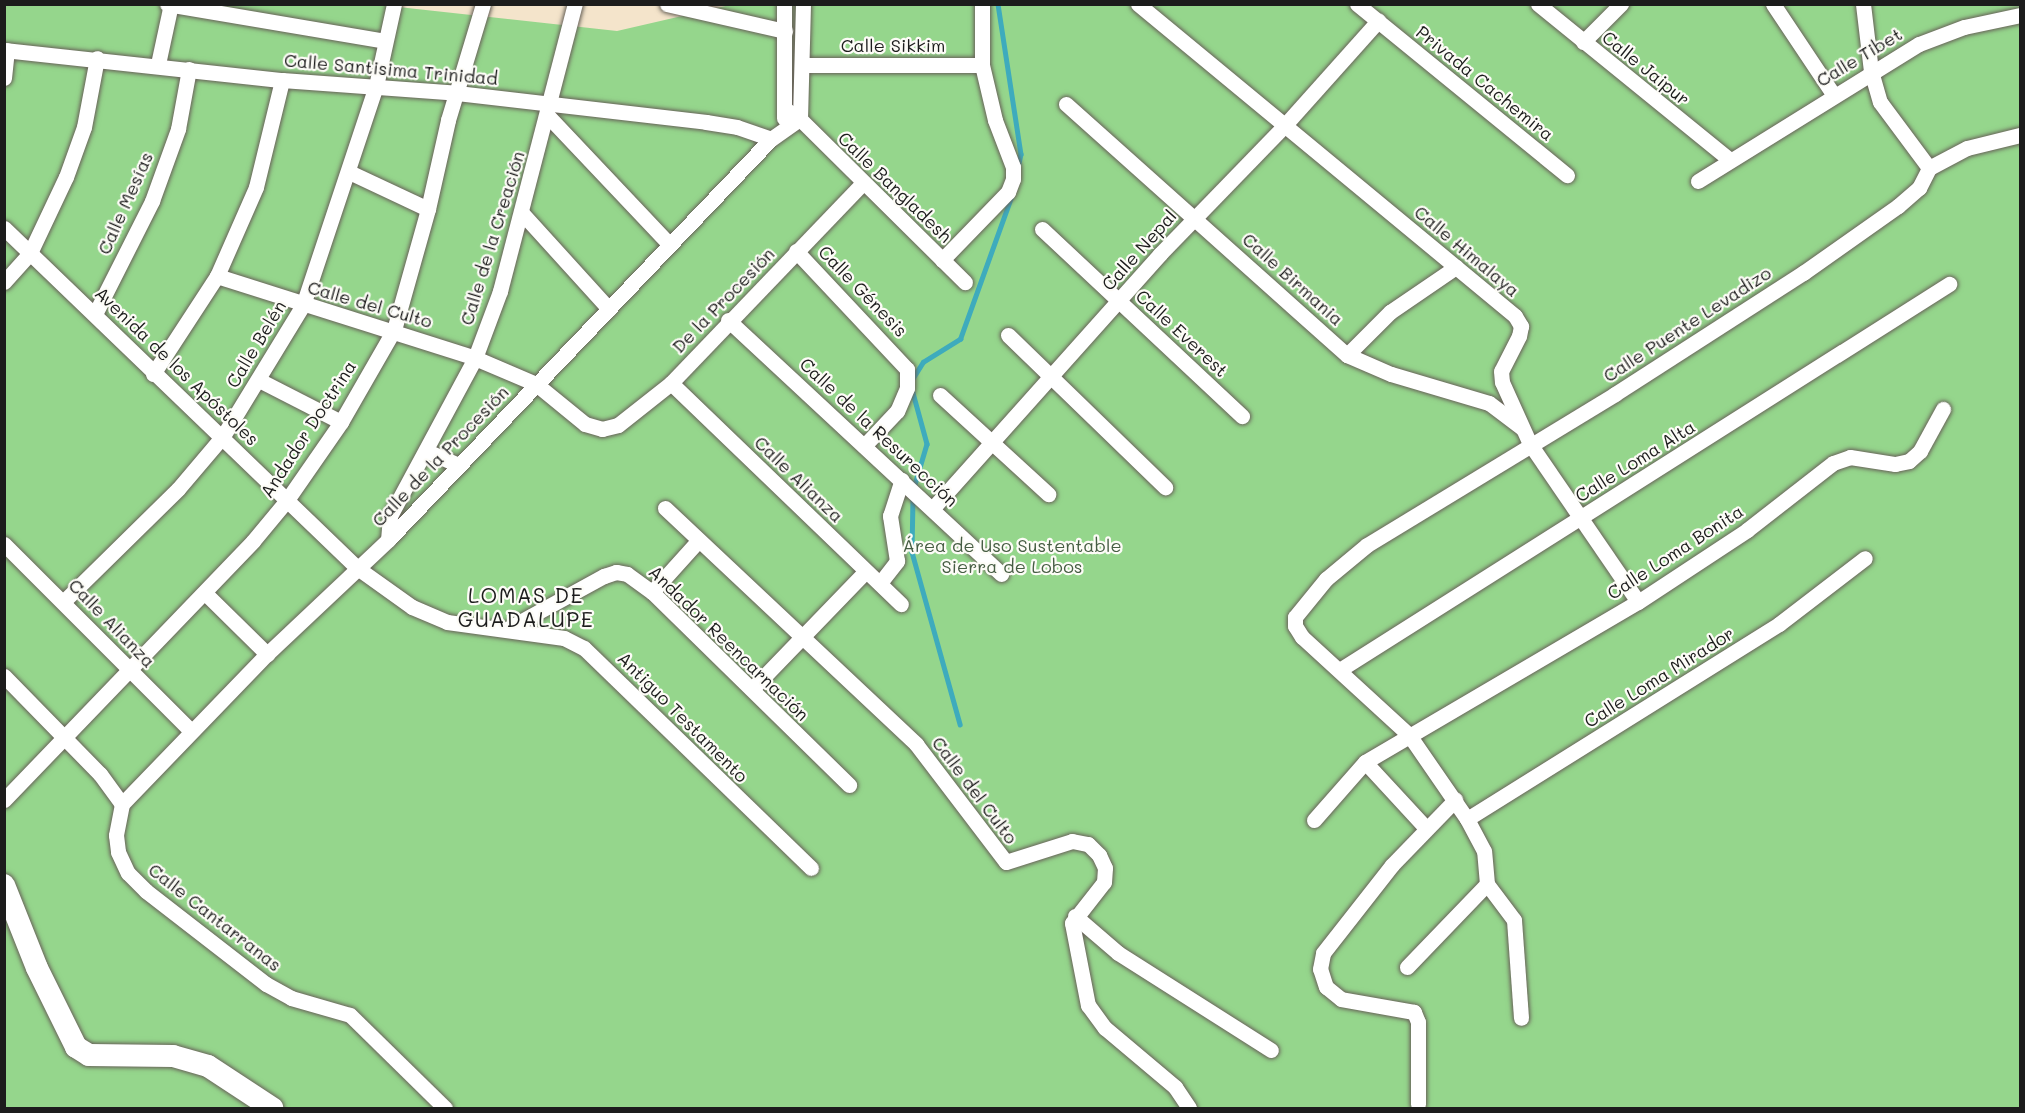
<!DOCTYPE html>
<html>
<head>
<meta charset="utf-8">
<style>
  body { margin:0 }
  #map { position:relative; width:2025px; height:1113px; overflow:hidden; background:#f4e4cb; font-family:Mali,sans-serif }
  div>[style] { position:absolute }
  .green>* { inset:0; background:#95d68c }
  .stream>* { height:4.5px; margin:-2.25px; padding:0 2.25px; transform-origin:2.25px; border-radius:2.25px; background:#3eabbd }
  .roads { filter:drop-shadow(0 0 2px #686259) drop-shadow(0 0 2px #686259) }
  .street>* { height:15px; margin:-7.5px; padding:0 7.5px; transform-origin:7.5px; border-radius:7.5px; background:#fff }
  .secondary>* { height:22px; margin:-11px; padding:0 11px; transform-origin:11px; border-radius:11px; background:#fff }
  span { translate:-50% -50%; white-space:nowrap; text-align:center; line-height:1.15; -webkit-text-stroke:4.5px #fdfcf7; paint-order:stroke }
  .street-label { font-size:18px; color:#1c1c1c }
  .park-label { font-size:18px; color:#465d43 }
  .quarter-label { font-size:21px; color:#1c1c1c; letter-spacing:1.5px }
  .frame { position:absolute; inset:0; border:6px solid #1c1c1c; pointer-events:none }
</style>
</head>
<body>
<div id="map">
  <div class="green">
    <i style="clip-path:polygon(371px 4px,617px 31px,734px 4px,2020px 5px,2020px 1108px,5px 1108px,5px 5px)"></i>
  </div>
  <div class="stream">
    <i style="left:998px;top:4px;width:152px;rotate:81.3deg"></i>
    <i style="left:1021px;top:154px;width:14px;rotate:102deg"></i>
    <i style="left:911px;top:381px;width:22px;rotate:-58deg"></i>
    <i style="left:923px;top:362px;width:44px;rotate:-31.9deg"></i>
    <i style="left:960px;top:339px;width:151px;rotate:-70.2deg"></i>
    <i style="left:912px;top:389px;width:57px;rotate:74.7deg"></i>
    <i style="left:927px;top:444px;width:46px;rotate:106.5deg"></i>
    <i style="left:913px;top:499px;width:53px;rotate:91.1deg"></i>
    <i style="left:912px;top:552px;width:179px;rotate:74.4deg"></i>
  </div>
  <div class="roads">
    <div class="street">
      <i style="left:167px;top:4px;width:221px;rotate:9.6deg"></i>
      <i style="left:667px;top:4px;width:121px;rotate:12.9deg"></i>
      <i style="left:1138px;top:4px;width:489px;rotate:39.6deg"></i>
      <i style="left:1515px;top:316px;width:12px;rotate:59deg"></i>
      <i style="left:1521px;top:326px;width:10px;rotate:101deg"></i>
      <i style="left:1519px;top:336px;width:39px;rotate:117deg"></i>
      <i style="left:1501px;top:371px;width:11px;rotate:85deg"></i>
      <i style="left:1502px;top:382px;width:68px;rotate:65.7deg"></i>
      <i style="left:1530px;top:444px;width:191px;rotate:55.6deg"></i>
      <i style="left:1357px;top:4px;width:271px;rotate:39.2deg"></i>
      <i style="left:1538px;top:4px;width:247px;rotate:39.1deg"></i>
      <i style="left:1773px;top:4px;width:108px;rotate:56.3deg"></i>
      <i style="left:1863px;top:4px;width:67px;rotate:83.2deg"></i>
      <i style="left:1871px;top:71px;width:32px;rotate:74deg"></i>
      <i style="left:1880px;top:102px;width:82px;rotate:53.4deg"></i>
      <i style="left:1583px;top:42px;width:54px;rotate:-45deg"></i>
      <i style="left:4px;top:50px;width:280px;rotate:6.2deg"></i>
      <i style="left:282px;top:80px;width:175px;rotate:4.2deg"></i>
      <i style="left:457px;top:93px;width:251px;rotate:6.6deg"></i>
      <i style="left:706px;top:122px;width:31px;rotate:9deg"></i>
      <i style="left:737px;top:127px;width:36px;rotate:19deg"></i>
      <i style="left:158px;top:64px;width:61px;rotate:-77.8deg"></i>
      <i style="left:804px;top:65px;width:178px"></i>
      <i style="left:4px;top:78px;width:28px;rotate:-84deg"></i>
      <i style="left:1066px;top:104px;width:377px;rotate:41.8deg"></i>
      <i style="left:1347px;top:355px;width:48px;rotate:23.4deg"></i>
      <i style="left:1391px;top:374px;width:102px;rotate:16.5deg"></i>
      <i style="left:1489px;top:403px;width:41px;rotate:37.1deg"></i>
      <i style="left:785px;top:109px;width:18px;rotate:34deg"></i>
      <i style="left:800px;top:119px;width:232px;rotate:44.7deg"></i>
      <i style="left:548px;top:116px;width:176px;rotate:46.6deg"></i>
      <i style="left:784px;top:118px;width:114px;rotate:-90deg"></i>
      <i style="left:349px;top:172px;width:87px;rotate:25.1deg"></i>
      <i style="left:1698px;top:181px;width:260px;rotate:-31.8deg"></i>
      <i style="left:1919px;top:44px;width:48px;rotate:-20.7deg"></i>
      <i style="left:1964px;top:27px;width:57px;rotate:-12.1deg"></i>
      <i style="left:521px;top:212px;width:131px;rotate:47.8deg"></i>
      <i style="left:4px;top:228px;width:489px;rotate:43.9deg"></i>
      <i style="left:356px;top:567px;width:69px;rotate:35.5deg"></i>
      <i style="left:412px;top:607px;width:38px;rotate:23deg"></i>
      <i style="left:447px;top:622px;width:118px;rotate:7.8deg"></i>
      <i style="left:564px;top:638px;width:22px;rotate:27deg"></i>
      <i style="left:584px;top:648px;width:316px;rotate:44.1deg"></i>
      <i style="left:1042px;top:229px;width:274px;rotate:43.1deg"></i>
      <i style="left:796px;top:251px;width:162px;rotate:46.8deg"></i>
      <i style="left:907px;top:369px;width:19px;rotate:90deg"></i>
      <i style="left:907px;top:388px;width:25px;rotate:113deg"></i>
      <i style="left:897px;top:411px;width:48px;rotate:133.3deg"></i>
      <i style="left:942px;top:260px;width:95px;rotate:-45.9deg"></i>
      <i style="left:1008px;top:192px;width:14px;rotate:-69deg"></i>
      <i style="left:1013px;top:179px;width:12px;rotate:-90deg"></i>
      <i style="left:1013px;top:167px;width:50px;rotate:-111deg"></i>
      <i style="left:995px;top:120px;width:57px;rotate:-103.3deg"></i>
      <i style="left:982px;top:65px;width:61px;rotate:-90deg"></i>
      <i style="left:217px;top:276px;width:271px;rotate:17.6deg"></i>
      <i style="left:475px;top:358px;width:66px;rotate:23.1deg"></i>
      <i style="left:536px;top:384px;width:63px;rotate:39.2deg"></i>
      <i style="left:585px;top:424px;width:18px;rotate:16deg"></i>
      <i style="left:602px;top:429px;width:16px;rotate:-14deg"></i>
      <i style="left:618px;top:425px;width:68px;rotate:-38.4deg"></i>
      <i style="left:671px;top:383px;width:276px;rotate:-46.2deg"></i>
      <i style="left:4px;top:282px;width:39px;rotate:-48deg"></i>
      <i style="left:30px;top:253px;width:84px;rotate:-64.7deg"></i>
      <i style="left:66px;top:177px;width:53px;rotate:-70.2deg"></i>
      <i style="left:84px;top:127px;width:70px;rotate:-79.3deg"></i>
      <i style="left:95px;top:314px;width:127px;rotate:-63.2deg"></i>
      <i style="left:152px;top:201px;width:77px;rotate:-70.1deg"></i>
      <i style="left:178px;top:129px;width:61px;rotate:-79.6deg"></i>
      <i style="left:728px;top:320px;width:373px;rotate:42.9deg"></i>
      <i style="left:1008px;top:335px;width:219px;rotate:44.1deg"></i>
      <i style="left:1347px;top:355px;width:61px;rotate:-45deg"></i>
      <i style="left:1390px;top:312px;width:80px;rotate:-34.3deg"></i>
      <i style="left:153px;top:374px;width:117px;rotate:-56.9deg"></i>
      <i style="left:217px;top:276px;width:97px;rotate:-66.3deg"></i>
      <i style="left:256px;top:187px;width:110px;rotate:-76.3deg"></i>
      <i style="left:259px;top:380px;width:92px;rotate:27.1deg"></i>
      <i style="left:671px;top:383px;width:319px;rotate:43.9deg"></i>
      <i style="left:940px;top:395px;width:147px;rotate:42.5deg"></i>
      <i style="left:427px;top:451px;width:34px;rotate:24deg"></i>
      <i style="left:665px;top:508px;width:345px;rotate:43.2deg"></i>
      <i style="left:916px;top:744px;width:148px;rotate:52.7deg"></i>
      <i style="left:1006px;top:862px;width:69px;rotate:-17.7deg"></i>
      <i style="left:1072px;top:841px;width:16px;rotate:11deg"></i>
      <i style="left:1088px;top:844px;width:16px;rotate:45deg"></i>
      <i style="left:1099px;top:855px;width:14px;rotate:65deg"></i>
      <i style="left:1105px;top:868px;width:14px;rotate:94deg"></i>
      <i style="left:1104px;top:882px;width:52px;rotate:128deg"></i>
      <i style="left:1072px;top:923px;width:84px;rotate:79deg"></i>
      <i style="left:1088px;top:1005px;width:29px;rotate:54deg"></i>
      <i style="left:1105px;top:1028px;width:92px;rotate:40.1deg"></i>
      <i style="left:1175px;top:1087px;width:25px;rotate:56deg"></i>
      <i style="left:933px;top:508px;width:341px;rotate:-48.2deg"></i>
      <i style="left:1160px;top:254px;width:180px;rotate:-45.9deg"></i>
      <i style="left:1285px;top:125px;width:140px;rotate:-48.2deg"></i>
      <i style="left:388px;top:540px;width:24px;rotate:-85deg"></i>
      <i style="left:390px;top:516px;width:179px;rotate:-61.7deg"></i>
      <i style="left:475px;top:358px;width:72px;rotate:-69.5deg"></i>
      <i style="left:500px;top:291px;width:297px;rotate:-75.4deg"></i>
      <i style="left:4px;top:544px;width:264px;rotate:45deg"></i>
      <i style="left:880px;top:583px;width:28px;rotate:-52deg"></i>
      <i style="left:897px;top:561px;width:46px;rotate:-98.8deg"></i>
      <i style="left:890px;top:516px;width:38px;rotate:-72deg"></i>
      <i style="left:652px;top:592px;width:69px;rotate:-48deg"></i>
      <i style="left:206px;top:594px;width:86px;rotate:44.5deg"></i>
      <i style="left:64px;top:601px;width:160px;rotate:-44.5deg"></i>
      <i style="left:178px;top:489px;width:70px;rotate:-49.7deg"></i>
      <i style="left:223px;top:436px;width:153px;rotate:-58.6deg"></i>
      <i style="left:303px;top:305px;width:231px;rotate:-71.6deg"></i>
      <i style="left:376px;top:86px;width:84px;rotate:-77.6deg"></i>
      <i style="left:507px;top:629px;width:111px;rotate:-28.7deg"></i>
      <i style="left:604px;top:576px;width:13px;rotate:-18deg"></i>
      <i style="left:616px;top:572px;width:11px;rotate:10deg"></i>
      <i style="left:627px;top:574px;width:31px;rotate:36deg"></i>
      <i style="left:652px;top:592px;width:276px;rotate:44.4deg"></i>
      <i style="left:1341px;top:669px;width:720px;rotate:-32.34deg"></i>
      <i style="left:4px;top:676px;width:137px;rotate:45.6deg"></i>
      <i style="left:100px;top:774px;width:37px;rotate:54deg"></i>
      <i style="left:122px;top:804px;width:32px;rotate:101deg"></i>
      <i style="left:116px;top:835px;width:17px;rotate:83deg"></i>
      <i style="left:118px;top:852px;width:23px;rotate:65deg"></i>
      <i style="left:128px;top:873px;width:25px;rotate:45deg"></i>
      <i style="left:146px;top:891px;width:152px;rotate:37.8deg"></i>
      <i style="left:266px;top:984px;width:29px;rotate:29deg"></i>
      <i style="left:291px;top:998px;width:61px;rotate:16.1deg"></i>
      <i style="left:350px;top:1015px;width:133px;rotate:44.4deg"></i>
      <i style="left:752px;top:689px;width:164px;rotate:-46deg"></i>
      <i style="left:1365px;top:762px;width:90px;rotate:47.3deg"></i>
      <i style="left:4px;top:800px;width:359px;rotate:-46.1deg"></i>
      <i style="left:253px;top:541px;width:53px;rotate:-50.3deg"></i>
      <i style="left:287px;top:500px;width:95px;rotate:-55.3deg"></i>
      <i style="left:341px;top:422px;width:106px;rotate:-60.1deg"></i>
      <i style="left:394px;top:330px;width:126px;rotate:-74.3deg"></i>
      <i style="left:428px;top:209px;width:91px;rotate:-77.3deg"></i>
      <i style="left:448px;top:120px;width:121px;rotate:-73.2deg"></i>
      <i style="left:122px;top:804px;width:209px;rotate:-46deg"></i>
      <i style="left:267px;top:654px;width:166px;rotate:-43.3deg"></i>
      <i style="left:388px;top:540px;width:555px;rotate:-46.32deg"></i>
      <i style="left:771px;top:139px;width:35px;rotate:-35deg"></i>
      <i style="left:800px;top:119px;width:115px;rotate:-88.5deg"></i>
      <i style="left:1467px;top:819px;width:368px;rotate:-32deg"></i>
      <i style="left:1779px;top:624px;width:108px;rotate:-37.5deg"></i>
      <i style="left:1314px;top:820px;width:77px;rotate:-48.7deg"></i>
      <i style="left:1365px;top:762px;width:316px;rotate:-30.4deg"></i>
      <i style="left:1638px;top:602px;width:131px;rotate:-33.4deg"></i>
      <i style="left:1747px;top:530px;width:109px;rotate:-37.9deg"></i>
      <i style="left:1833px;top:463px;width:18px;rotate:-19deg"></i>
      <i style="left:1850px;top:457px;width:46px;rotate:8.8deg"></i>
      <i style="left:1895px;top:464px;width:14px;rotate:-12deg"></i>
      <i style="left:1909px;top:461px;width:15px;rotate:-42deg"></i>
      <i style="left:1920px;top:451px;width:48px;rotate:-61.3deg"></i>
      <i style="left:1487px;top:884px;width:45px;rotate:53.1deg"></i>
      <i style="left:1514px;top:920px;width:98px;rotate:85.9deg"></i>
      <i style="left:1075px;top:916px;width:57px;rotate:40.7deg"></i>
      <i style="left:1118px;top:953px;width:181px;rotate:32.4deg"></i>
      <i style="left:1407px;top:967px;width:115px;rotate:-46.1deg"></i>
      <i style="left:1487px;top:884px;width:33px;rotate:-95deg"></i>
      <i style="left:1484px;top:851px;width:36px;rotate:-118deg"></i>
      <i style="left:1467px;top:819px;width:102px;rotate:-124.6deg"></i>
      <i style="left:1409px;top:735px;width:145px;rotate:-137.5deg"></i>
      <i style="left:1302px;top:637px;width:13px;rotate:-122deg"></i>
      <i style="left:1295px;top:626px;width:9px;rotate:-90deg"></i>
      <i style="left:1295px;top:617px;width:49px;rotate:-50.8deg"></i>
      <i style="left:1326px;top:579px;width:53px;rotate:-39.7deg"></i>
      <i style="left:1367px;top:545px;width:290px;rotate:-31.3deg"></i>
      <i style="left:1615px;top:394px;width:224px;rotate:-32.8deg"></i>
      <i style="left:1803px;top:273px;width:116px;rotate:-35.2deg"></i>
      <i style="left:1898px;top:206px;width:28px;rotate:-41deg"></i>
      <i style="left:1919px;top:188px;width:22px;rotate:-63deg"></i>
      <i style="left:1929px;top:168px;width:43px;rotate:-27.8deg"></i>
      <i style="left:1967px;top:148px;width:55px;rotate:-13.8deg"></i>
      <i style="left:1418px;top:1104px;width:82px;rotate:-90deg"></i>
      <i style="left:1418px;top:1022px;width:11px;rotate:-112deg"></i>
      <i style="left:1414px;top:1012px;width:74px;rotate:-169.9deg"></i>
      <i style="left:1341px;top:999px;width:19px;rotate:-141deg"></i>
      <i style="left:1326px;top:987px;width:19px;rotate:-108deg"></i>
      <i style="left:1320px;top:969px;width:16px;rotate:-79deg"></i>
      <i style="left:1323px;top:953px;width:112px;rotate:-51.9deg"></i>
      <i style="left:1392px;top:865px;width:91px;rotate:-45.9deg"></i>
    </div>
    <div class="secondary">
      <i style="left:4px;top:885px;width:89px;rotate:68.3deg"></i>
      <i style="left:37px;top:968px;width:88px;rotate:63.7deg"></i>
      <i style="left:76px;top:1047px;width:15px;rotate:32deg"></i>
      <i style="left:89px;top:1055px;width:84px;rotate:0.7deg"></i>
      <i style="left:173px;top:1056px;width:36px;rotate:16deg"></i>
      <i style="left:208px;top:1066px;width:77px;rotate:33.3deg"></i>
    </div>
  </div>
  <div class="street-label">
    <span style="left:893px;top:45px">Calle Sikkim</span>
    <span style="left:1859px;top:57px;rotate:-31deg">Calle Tibet</span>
    <span style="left:1646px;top:68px;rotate:39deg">Calle Jaipur</span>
    <span style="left:391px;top:69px;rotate:5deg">Calle Santisima Trinidad</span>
    <span style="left:1485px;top:83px;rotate:39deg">Privada Cachemira</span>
    <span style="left:895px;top:187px;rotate:44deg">Calle Bangladesh</span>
    <span style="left:125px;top:203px;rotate:-66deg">Calle Mesías</span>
    <span style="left:492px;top:238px;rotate:-73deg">Calle de la Creación</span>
    <span style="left:1139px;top:250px;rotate:-48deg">Calle Nepal</span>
    <span style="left:1467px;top:251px;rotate:40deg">Calle Himalaya</span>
    <span style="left:1293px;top:279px;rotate:42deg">Calle Birmania</span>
    <span style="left:863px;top:291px;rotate:46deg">Calle Génesis</span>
    <span style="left:723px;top:300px;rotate:-46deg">De la Procesión</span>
    <span style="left:370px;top:304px;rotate:16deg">Calle del Culto</span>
    <span style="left:1687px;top:324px;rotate:-33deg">Calle Puente Levadizo</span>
    <span style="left:1182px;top:333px;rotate:43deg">Calle Everest</span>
    <span style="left:256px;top:344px;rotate:-59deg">Calle Belén</span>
    <span style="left:177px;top:366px;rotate:44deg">Avenida de los Apóstoles</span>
    <span style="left:308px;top:429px;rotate:-57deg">Andador Doctrina</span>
    <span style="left:879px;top:432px;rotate:43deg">Calle de la Resurección</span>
    <span style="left:440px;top:456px;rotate:-46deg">Calle de la Procesión</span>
    <span style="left:1635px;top:461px;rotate:-32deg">Calle Loma Alta</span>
    <span style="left:799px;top:479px;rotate:44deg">Calle Alianza</span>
    <span style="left:1675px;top:552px;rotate:-33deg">Calle Loma Bonita</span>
    <span style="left:112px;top:623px;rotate:46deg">Calle Alianza</span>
    <span style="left:729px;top:643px;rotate:44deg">Andador Reencarnación</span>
    <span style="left:1659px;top:677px;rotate:-32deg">Calle Loma Mirador</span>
    <span style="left:683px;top:717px;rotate:45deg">Antiguo Testamento</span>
    <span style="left:975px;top:790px;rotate:53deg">Calle del Culto</span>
    <span style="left:215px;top:917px;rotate:38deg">Calle Cantarranas</span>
  </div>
  <div class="park-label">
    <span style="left:1012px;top:556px">Área de Uso Sustentable<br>Sierra de Lobos</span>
  </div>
  <div class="quarter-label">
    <span style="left:526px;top:607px">LOMAS DE<br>GUADALUPE</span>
  </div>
  <div class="frame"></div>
</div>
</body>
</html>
